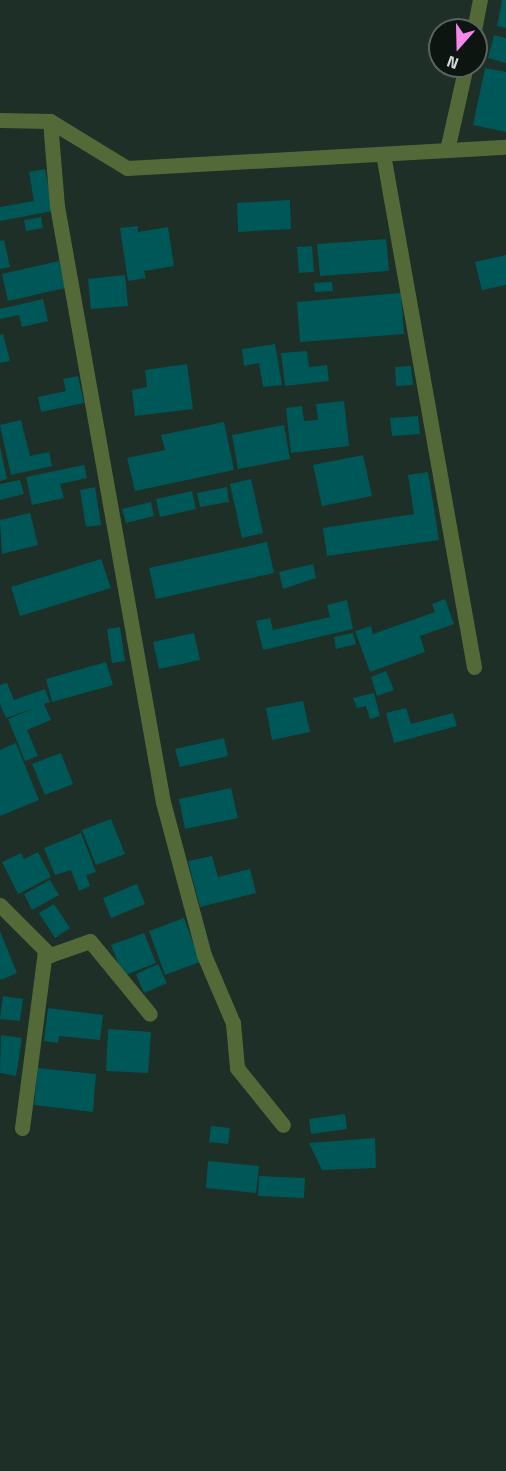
<!DOCTYPE html>
<html>
<head>
<meta charset="utf-8">
<style>
  body { margin:0 }
  #map { position:relative; width:506px; height:1471px; overflow:hidden; background:#1d2f26; font-family:"Titillium Web",sans-serif }
  div>[style] { position:absolute }
  .building>* { inset:0; background:#005758 }
  .street>* { height:15px; margin:-7.5px; padding:0 7.5px; transform-origin:7.5px; border-radius:7.5px; background:#536a38 }
  span { translate:-50% -50%; white-space:nowrap; text-align:center; line-height:1.15; -webkit-text-stroke:5px #0d1511; paint-order:stroke }
  .north { position:absolute; left:428px; top:18px; width:60px; height:60px; box-sizing:border-box; background:#0d1511; border:2px solid #5a635f; border-radius:50%; rotate:200deg; font-size:16px; font-weight:700; line-height:24px; text-align:center; color:#ced9d3 }
  .north::after { content:''; display:block; margin:auto; width:21px; height:27px; background:#f688ec; clip-path:polygon(50% 0,100% 100%,50% 72%,0 100%) }
</style>
</head>
<body>
<div id="map">
  <div class="building">
    <i style="clip-path:polygon(502px 0,506px 0,506px 28px,497px 26px)"></i>
    <i style="clip-path:polygon(494px 35px,506px 38px,506px 63px,488px 58px)"></i>
    <i style="clip-path:polygon(485px 68px,506px 72px,506px 132px,473px 125px)"></i>
    <i style="clip-path:polygon(45px 169px,53px 211px,0 221px,0 207px,34px 201px,29px 172px)"></i>
    <i style="clip-path:polygon(290px 200px,291px 229px,238px 232px,237px 203px)"></i>
    <i style="clip-path:polygon(41px 217px,43px 228px,26px 231px,24px 220px)"></i>
    <i style="clip-path:polygon(138px 226px,138px 232px,168px 227px,174px 266px,144px 271px,146px 278px,128px 281px,120px 228px)"></i>
    <i style="clip-path:polygon(386px 239px,389px 271px,320px 276px,317px 244px)"></i>
    <i style="clip-path:polygon(4px 240px,10px 267px,0 269px,0 241px)"></i>
    <i style="clip-path:polygon(312px 246px,314px 272px,299px 273px,297px 247px)"></i>
    <i style="clip-path:polygon(506px 255px,506px 285px,482px 290px,475px 262px)"></i>
    <i style="clip-path:polygon(59px 261px,65px 288px,8px 301px,2px 274px)"></i>
    <i style="clip-path:polygon(125px 275px,128px 306px,91px 309px,88px 279px)"></i>
    <i style="clip-path:polygon(332px 282px,333px 291px,315px 292px,314px 283px)"></i>
    <i style="clip-path:polygon(401px 293px,404px 334px,300px 342px,297px 302px)"></i>
    <i style="clip-path:polygon(43px 299px,48px 321px,22px 327px,19px 315px,0 319px,0 309px)"></i>
    <i style="clip-path:polygon(3px 334px,10px 361px,0 363px,0 335px)"></i>
    <i style="clip-path:polygon(275px 344px,282px 385px,263px 387px,259px 363px,244px 366px,242px 349px)"></i>
    <i style="clip-path:polygon(307px 351px,309px 367px,327px 365px,329px 381px,285px 386px,281px 353px)"></i>
    <i style="clip-path:polygon(187px 364px,193px 409px,135px 416px,132px 390px,147px 387px,145px 370px)"></i>
    <i style="clip-path:polygon(411px 366px,413px 385px,396px 386px,395px 367px)"></i>
    <i style="clip-path:polygon(78px 376px,84px 403px,41px 412px,38px 397px,66px 391px,63px 379px)"></i>
    <i style="clip-path:polygon(344px 401px,349px 446px,291px 453px,286px 408px,302px 406px,304px 421px,318px 420px,316px 404px)"></i>
    <i style="clip-path:polygon(418px 416px,420px 434px,392px 436px,390px 418px)"></i>
    <i style="clip-path:polygon(21px 420px,30px 456px,49px 452px,52px 466px,11px 475px,0 425px)"></i>
    <i style="clip-path:polygon(224px 422px,234px 470px,135px 491px,127px 458px,165px 450px,161px 435px)"></i>
    <i style="clip-path:polygon(284px 425px,290px 459px,238px 469px,232px 435px)"></i>
    <i style="clip-path:polygon(0 446px,7px 479px,0 481px)"></i>
    <i style="clip-path:polygon(363px 455px,372px 496px,322px 506px,313px 465px)"></i>
    <i style="clip-path:polygon(84px 465px,87px 478px,60px 484px,64px 498px,32px 505px,26px 477px)"></i>
    <i style="clip-path:polygon(428px 472px,439px 540px,327px 556px,323px 528px,414px 514px,408px 475px)"></i>
    <i style="clip-path:polygon(251px 479px,263px 533px,242px 538px,230px 484px)"></i>
    <i style="clip-path:polygon(20px 480px,24px 494px,0 500px,0 484px)"></i>
    <i style="clip-path:polygon(95px 487px,101px 525px,86px 527px,80px 490px)"></i>
    <i style="clip-path:polygon(227px 487px,229px 502px,200px 507px,197px 493px)"></i>
    <i style="clip-path:polygon(192px 491px,196px 509px,160px 517px,156px 499px)"></i>
    <i style="clip-path:polygon(151px 502px,154px 516px,126px 523px,122px 509px)"></i>
    <i style="clip-path:polygon(30px 513px,38px 545px,2px 554px,0 520px)"></i>
    <i style="clip-path:polygon(267px 542px,274px 573px,156px 599px,149px 568px)"></i>
    <i style="clip-path:polygon(101px 559px,111px 588px,20px 616px,11px 587px)"></i>
    <i style="clip-path:polygon(313px 564px,316px 578px,283px 589px,279px 572px)"></i>
    <i style="clip-path:polygon(445px 599px,454px 624px,420px 636px,425px 652px,370px 672px,355px 631px,371px 626px,373px 634px,435px 612px,432px 604px)"></i>
    <i style="clip-path:polygon(347px 600px,353px 629px,263px 650px,256px 621px,270px 618px,273px 630px,330px 617px,327px 605px)"></i>
    <i style="clip-path:polygon(120px 627px,125px 661px,112px 663px,107px 629px)"></i>
    <i style="clip-path:polygon(194px 633px,200px 660px,159px 669px,153px 642px)"></i>
    <i style="clip-path:polygon(353px 633px,356px 644px,336px 649px,334px 637px)"></i>
    <i style="clip-path:polygon(106px 662px,113px 685px,52px 702px,46px 679px)"></i>
    <i style="clip-path:polygon(386px 671px,394px 690px,377px 696px,371px 677px)"></i>
    <i style="clip-path:polygon(7px 683px,14px 700px,45px 689px,50px 702px,44px 704px,51px 720px,27px 730px,38px 756px,25px 761px,8px 719px,37px 707px,6px 718px,0 704px,0 685px)"></i>
    <i style="clip-path:polygon(374px 693px,380px 716px,370px 719px,366px 706px,357px 708px,353px 698px)"></i>
    <i style="clip-path:polygon(303px 701px,310px 732px,272px 740px,266px 708px)"></i>
    <i style="clip-path:polygon(406px 708px,411px 724px,453px 713px,457px 726px,394px 743px,386px 713px)"></i>
    <i style="clip-path:polygon(224px 738px,228px 756px,180px 767px,175px 749px)"></i>
    <i style="clip-path:polygon(16px 743px,39px 800px,0 816px,0 750px)"></i>
    <i style="clip-path:polygon(61px 753px,73px 784px,45px 795px,32px 764px)"></i>
    <i style="clip-path:polygon(231px 788px,238px 818px,185px 829px,179px 799px)"></i>
    <i style="clip-path:polygon(111px 819px,125px 854px,96px 865px,82px 830px)"></i>
    <i style="clip-path:polygon(81px 833px,96px 872px,86px 875px,90px 886px,79px 891px,71px 870px,55px 875px,44px 848px)"></i>
    <i style="clip-path:polygon(38px 852px,51px 877px,18px 894px,2px 862px,21px 853px,24px 859px)"></i>
    <i style="clip-path:polygon(212px 856px,218px 877px,250px 869px,256px 893px,200px 907px,188px 861px)"></i>
    <i style="clip-path:polygon(50px 880px,59px 895px,32px 910px,24px 894px)"></i>
    <i style="clip-path:polygon(137px 884px,145px 904px,111px 918px,103px 898px)"></i>
    <i style="clip-path:polygon(54px 904px,70px 928px,55px 938px,39px 913px)"></i>
    <i style="clip-path:polygon(184px 918px,200px 962px,165px 975px,149px 931px)"></i>
    <i style="clip-path:polygon(0 931px,17px 973px,1px 980px,0 978px)"></i>
    <i style="clip-path:polygon(144px 933px,156px 963px,123px 976px,111px 945px)"></i>
    <i style="clip-path:polygon(158px 964px,167px 983px,144px 993px,136px 974px)"></i>
    <i style="clip-path:polygon(3px 996px,23px 999px,20px 1021px,0 1019px)"></i>
    <i style="clip-path:polygon(48px 1008px,103px 1015px,100px 1040px,59px 1036px,58px 1043px,44px 1041px)"></i>
    <i style="clip-path:polygon(108px 1029px,151px 1032px,148px 1073px,106px 1071px)"></i>
    <i style="clip-path:polygon(1px 1035px,22px 1038px,16px 1076px,0 1073px)"></i>
    <i style="clip-path:polygon(38px 1068px,96px 1074px,93px 1112px,34px 1105px)"></i>
    <i style="clip-path:polygon(345px 1114px,347px 1129px,311px 1134px,309px 1119px)"></i>
    <i style="clip-path:polygon(211px 1126px,230px 1128px,228px 1144px,209px 1142px)"></i>
    <i style="clip-path:polygon(375px 1138px,376px 1168px,322px 1170px,309px 1143px)"></i>
    <i style="clip-path:polygon(208px 1161px,259px 1166px,256px 1193px,206px 1188px)"></i>
    <i style="clip-path:polygon(259px 1176px,305px 1178px,304px 1198px,258px 1196px)"></i>
  </div>
  <div class="street">
    <i style="left:474px;top:30px;width:31px;rotate:-79deg"></i>
    <i style="left:0;top:120px;width:50px;rotate:1.1deg"></i>
    <i style="left:50px;top:121px;width:90px;rotate:31.4deg"></i>
    <i style="left:127px;top:168px;width:380px;rotate:-3.2deg"></i>
    <i style="left:50px;top:121px;width:85px;rotate:85.3deg"></i>
    <i style="left:57px;top:206px;width:605px;rotate:79.92deg"></i>
    <i style="left:163px;top:802px;width:158px;rotate:75deg"></i>
    <i style="left:204px;top:955px;width:74px;rotate:66.9deg"></i>
    <i style="left:233px;top:1023px;width:45px;rotate:84.9deg"></i>
    <i style="left:237px;top:1068px;width:73px;rotate:51.1deg"></i>
    <i style="left:447px;top:150px;width:86px;rotate:-77.3deg"></i>
    <i style="left:383px;top:154px;width:521px;rotate:79.94deg"></i>
    <i style="left:0;top:905px;width:71px;rotate:45deg"></i>
    <i style="left:50px;top:955px;width:42px;rotate:-19.3deg"></i>
    <i style="left:90px;top:941px;width:94px;rotate:50.6deg"></i>
    <i style="left:22px;top:1128px;width:179px;rotate:-82.6deg"></i>
  </div>
  <div class="north">N</div>
</div>
</body>
</html>
